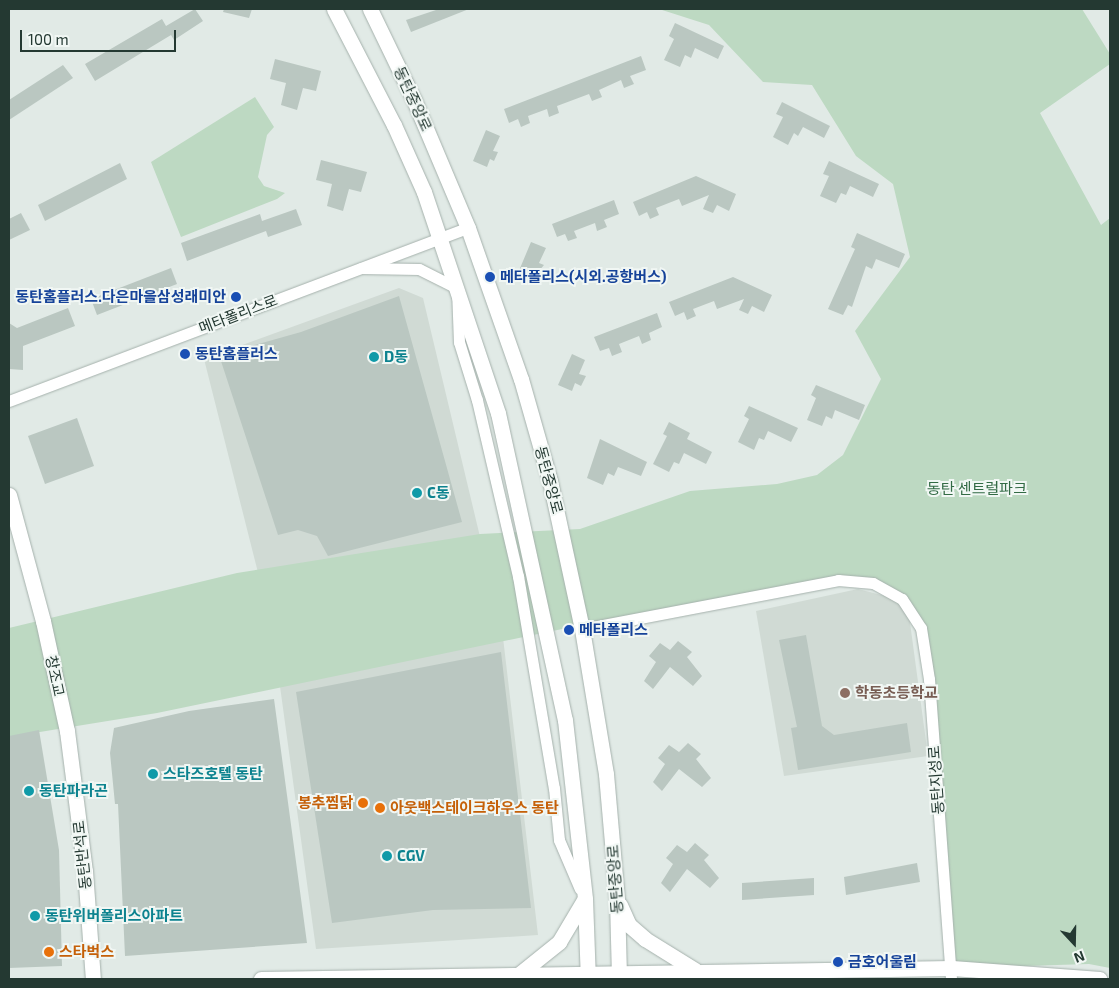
<!DOCTYPE html>
<html>
<head>
<meta charset="utf-8">
<style>
  body { margin:0 }
  #map { position:relative; width:1119px; height:988px; overflow:hidden; background:#e1eae6; font-family:"Exo 2","Noto Sans KR",sans-serif }
  div>[style] { position:absolute }
  .built>* { inset:0; background:#d0dad4 }
  .green>* { inset:0; background:#bdd9c2 }
  .building>* { inset:0; background:#bac7c1 }
  .roads { filter:drop-shadow(0 0 1px #a5b1ac) drop-shadow(0 0 1px #a5b1ac) }
  .minor>* { height:11px; margin:-5.5px; padding:0 5.5px; transform-origin:5.5px; border-radius:5.5px; background:#fff }
  .tertiary>* { height:15px; margin:-7.5px; padding:0 7.5px; transform-origin:7.5px; border-radius:7.5px; background:#fff }
  .dots>* { width:14px; height:14px; translate:-50% -50%; box-sizing:border-box; border:2px solid #f1f7f4; border-radius:50% }
  span { translate:-50% -50%; white-space:nowrap; text-align:center; line-height:1.15; -webkit-text-stroke:4px #f1f7f4; paint-order:stroke }
  .street-label { font-size:15px; color:#243932 }
  .transit-label { font-size:15px; color:#164399; font-weight:700 }
  .left { translate:0 -50%; text-align:left }
  .right { translate:-100% -50%; text-align:right }
  .culture-label { font-size:15px; color:#0d838f; font-weight:700 }
  .park-label { font-size:15px; color:#336b45 }
  .education-label { font-size:15px; color:#785e54; font-weight:700 }
  .food-label { font-size:15px; color:#c56008; font-weight:700 }
  .frame { position:absolute; inset:0; border:10px solid #243932; pointer-events:none }
  .north { position:absolute; left:1049px; top:918px; width:50px; height:50px; -webkit-text-stroke:4px #f1f7f4; paint-order:stroke; rotate:159deg; font-size:14px; font-weight:700; line-height:20px; text-align:center; color:#243932 }
  .north::after { content:''; display:block; margin:auto; width:18px; height:22px; background:#243932; clip-path:polygon(50% 0,100% 100%,50% 72%,0 100%) }
  .scale { position:absolute; left:20px; top:30px; width:156px; height:22px; box-sizing:border-box; border:2px solid #243932; border-top:0; padding-left:6px; font-size:15px; line-height:18px; white-space:nowrap; color:#243932; -webkit-text-stroke:4px #f1f7f4; paint-order:stroke }
</style>
</head>
<body>
<div id="map">
  <div class="built">
    <i style="clip-path:polygon(399px 288px,423px 298px,502px 629px,538px 935px,316px 949px,272px 628px,204px 359px)"></i>
    <i style="clip-path:polygon(858px 589px,885px 596px,908px 608px,928px 756px,784px 776px,756px 611px)"></i>
  </div>
  <div class="green">
    <i style="clip-path:polygon(659px 9px,1082px 9px,1110px 54px,1110px 64px,1040px 113px,1101px 225px,1110px 218px,1110px 968px,1089px 964px,952px 968px,921px 628px,902px 599px,873px 583px,838px 580px,596px 622px,157px 713px,9px 737px,9px 628px,237px 573px,480px 534px,580px 529px,690px 491px,777px 484px,817px 475px,843px 455px,881px 379px,855px 331px,910px 257px,893px 184px,856px 156px,812px 85px,763px 82px,709px 25px)"></i>
    <i style="clip-path:polygon(255px 97px,274px 127px,267px 135px,258px 177px,264px 186px,285px 193px,277px 199px,181px 237px,151px 162px)"></i>
  </div>
  <div class="building">
    <i style="clip-path:polygon(195px 9px,203px 21px,174px 40px,171px 35px,95px 81px,85px 64px,162px 19px,166px 26px)"></i>
    <i style="clip-path:polygon(224px 9px,252px 9px,249px 18px,223px 12px)"></i>
    <i style="clip-path:polygon(439px 9px,469px 9px,411px 32px,406px 20px)"></i>
    <i style="clip-path:polygon(675px 23px,724px 46px,718px 59px,695px 48px,691px 58px,685px 55px,680px 67px,664px 60px,674px 39px,669px 36px)"></i>
    <i style="clip-path:polygon(641px 56px,646px 70px,630px 76px,634px 84px,624px 88px,621px 80px,599px 90px,602px 97px,592px 101px,589px 94px,557px 106px,559px 113px,549px 117px,547px 109px,528px 116px,530px 123px,521px 127px,518px 119px,509px 123px,504px 109px)"></i>
    <i style="clip-path:polygon(275px 59px,321px 71px,316px 91px,303px 88px,297px 110px,281px 105px,286px 83px,270px 79px)"></i>
    <i style="clip-path:polygon(63px 65px,73px 78px,9px 120px,9px 100px)"></i>
    <i style="clip-path:polygon(782px 102px,830px 126px,824px 138px,803px 127px,798px 136px,794px 133px,788px 145px,773px 137px,783px 117px,776px 114px)"></i>
    <i style="clip-path:polygon(486px 130px,500px 136px,493px 151px,498px 152px,494px 161px,490px 159px,487px 167px,473px 161px)"></i>
    <i style="clip-path:polygon(321px 160px,367px 172px,361px 192px,349px 189px,343px 211px,327px 206px,332px 184px,316px 180px)"></i>
    <i style="clip-path:polygon(829px 161px,879px 184px,873px 197px,850px 186px,846px 195px,841px 193px,836px 203px,820px 196px,829px 176px,823px 174px)"></i>
    <i style="clip-path:polygon(120px 163px,127px 179px,45px 221px,38px 205px)"></i>
    <i style="clip-path:polygon(696px 176px,736px 194px,729px 211px,717px 205px,713px 213px,703px 209px,709px 195px,682px 206px,679px 199px,656px 208px,659px 215px,650px 219px,647px 212px,639px 216px,633px 202px)"></i>
    <i style="clip-path:polygon(614px 200px,619px 214px,604px 220px,607px 227px,597px 231px,595px 223px,574px 231px,577px 238px,568px 241px,565px 234px,557px 237px,552px 224px)"></i>
    <i style="clip-path:polygon(296px 209px,302px 225px,268px 237px,266px 231px,187px 261px,181px 243px,260px 214px,262px 221px)"></i>
    <i style="clip-path:polygon(21px 213px,30px 230px,9px 240px,9px 219px)"></i>
    <i style="clip-path:polygon(857px 233px,905px 254px,899px 268px,876px 259px,872px 269px,866px 266px,852px 307px,848px 305px,843px 315px,828px 309px,855px 249px,851px 247px)"></i>
    <i style="clip-path:polygon(531px 242px,546px 248px,539px 263px,544px 265px,532px 279px,518px 273px)"></i>
    <i style="clip-path:polygon(171px 268px,177px 284px,97px 315px,91px 299px)"></i>
    <i style="clip-path:polygon(733px 277px,772px 295px,764px 312px,752px 306px,748px 314px,739px 310px,744px 299px,717px 309px,714px 301px,693px 309px,696px 316px,687px 320px,684px 312px,675px 316px,669px 302px)"></i>
    <i style="clip-path:polygon(399px 296px,462px 522px,328px 556px,317px 536px,298px 530px,278px 535px,219px 355px,301px 332px)"></i>
    <i style="clip-path:polygon(68px 308px,75px 326px,23px 346px,23px 370px,9px 369px,9px 323px,17px 328px)"></i>
    <i style="clip-path:polygon(657px 313px,662px 327px,649px 333px,651px 340px,642px 344px,639px 336px,619px 344px,622px 352px,612px 356px,609px 348px,600px 351px,594px 337px)"></i>
    <i style="clip-path:polygon(572px 354px,585px 360px,579px 374px,586px 376px,581px 386px,575px 383px,572px 391px,558px 385px)"></i>
    <i style="clip-path:polygon(816px 385px,865px 405px,859px 420px,835px 410px,832px 419px,826px 416px,822px 426px,807px 420px,816px 398px,811px 395px)"></i>
    <i style="clip-path:polygon(749px 406px,798px 428px,791px 442px,768px 431px,764px 440px,759px 438px,754px 450px,738px 442px,749px 419px,744px 416px)"></i>
    <i style="clip-path:polygon(77px 418px,94px 466px,45px 484px,28px 436px)"></i>
    <i style="clip-path:polygon(669px 422px,690px 433px,687px 439px,712px 452px,706px 464px,684px 453px,679px 464px,674px 462px,669px 472px,653px 464px,667px 436px,663px 434px)"></i>
    <i style="clip-path:polygon(600px 439px,647px 462px,641px 476px,618px 467px,614px 476px,608px 473px,603px 485px,587px 478px)"></i>
    <i style="clip-path:polygon(806px 635px,822px 726px,834px 735px,907px 723px,911px 752px,798px 770px,791px 728px,797px 727px,779px 640px)"></i>
    <i style="clip-path:polygon(678px 641px,692px 652px,687px 657px,702px 676px,693px 686px,670px 667px,653px 689px,644px 681px,656px 662px,649px 656px,660px 643px,670px 650px)"></i>
    <i style="clip-path:polygon(501px 652px,531px 908px,433px 910px,332px 923px,296px 692px)"></i>
    <i style="clip-path:polygon(274px 699px,307px 943px,125px 956px,118px 804px,115px 804px,110px 753px,114px 728px,189px 711px)"></i>
    <i style="clip-path:polygon(39px 730px,59px 850px,62px 966px,9px 968px,9px 736px)"></i>
    <i style="clip-path:polygon(688px 743px,701px 754px,696px 759px,711px 778px,702px 787px,679px 769px,662px 791px,653px 782px,665px 764px,658px 758px,669px 745px,679px 752px)"></i>
    <i style="clip-path:polygon(695px 843px,709px 855px,704px 860px,719px 878px,710px 888px,687px 869px,670px 892px,661px 883px,673px 864px,666px 858px,677px 845px,687px 852px)"></i>
    <i style="clip-path:polygon(917px 863px,920px 882px,846px 895px,844px 877px)"></i>
    <i style="clip-path:polygon(814px 878px,814px 895px,742px 900px,742px 883px)"></i>
  </div>
  <div class="roads">
    <div class="minor">
      <i style="left:361px;top:268px;width:58px;rotate:1deg"></i>
      <i style="left:419px;top:269px;width:42px;rotate:26.6deg"></i>
      <i style="left:457px;top:288px;width:54px;rotate:87.9deg"></i>
      <i style="left:459px;top:342px;width:61px;rotate:72.8deg"></i>
      <i style="left:477px;top:400px;width:181px;rotate:76.9deg"></i>
      <i style="left:518px;top:576px;width:215px;rotate:80.4deg"></i>
      <i style="left:554px;top:788px;width:52px;rotate:84.5deg"></i>
      <i style="left:559px;top:840px;width:53px;rotate:66.8deg"></i>
      <i style="left:9px;top:401px;width:491px;rotate:-20.7deg"></i>
      <i style="left:582px;top:629px;width:261px;rotate:-10.8deg"></i>
      <i style="left:838px;top:580px;width:35px;rotate:5deg"></i>
      <i style="left:873px;top:583px;width:33px;rotate:29deg"></i>
      <i style="left:902px;top:599px;width:35px;rotate:57deg"></i>
      <i style="left:921px;top:628px;width:52px;rotate:81.1deg"></i>
      <i style="left:929px;top:679px;width:301px;rotate:85.8deg"></i>
    </div>
    <div class="tertiary">
      <i style="left:334px;top:9px;width:131px;rotate:62.7deg"></i>
      <i style="left:394px;top:125px;width:73px;rotate:65.9deg"></i>
      <i style="left:424px;top:192px;width:233px;rotate:71.5deg"></i>
      <i style="left:498px;top:413px;width:314px;rotate:77.7deg"></i>
      <i style="left:565px;top:720px;width:180px;rotate:83.6deg"></i>
      <i style="left:585px;top:899px;width:80px;rotate:87.9deg"></i>
      <i style="left:370px;top:9px;width:101px;rotate:64.2deg"></i>
      <i style="left:414px;top:100px;width:139px;rotate:67.1deg"></i>
      <i style="left:468px;top:228px;width:160px;rotate:70.7deg"></i>
      <i style="left:521px;top:379px;width:106px;rotate:74.1deg"></i>
      <i style="left:550px;top:481px;width:151px;rotate:77.8deg"></i>
      <i style="left:582px;top:629px;width:147px;rotate:80.6deg"></i>
      <i style="left:606px;top:774px;width:126px;rotate:85deg"></i>
      <i style="left:617px;top:900px;width:79px;rotate:88.5deg"></i>
      <i style="left:9px;top:495px;width:131px;rotate:74.9deg"></i>
      <i style="left:43px;top:621px;width:113px;rotate:77.7deg"></i>
      <i style="left:67px;top:731px;width:141px;rotate:82.7deg"></i>
      <i style="left:85px;top:871px;width:108px;rotate:85.8deg"></i>
      <i style="left:620px;top:905px;width:22px;rotate:66deg"></i>
      <i style="left:629px;top:925px;width:21px;rotate:41deg"></i>
      <i style="left:645px;top:939px;width:59px;rotate:31.8deg"></i>
      <i style="left:518px;top:975px;width:53px;rotate:-38.8deg"></i>
      <i style="left:559px;top:942px;width:49px;rotate:-59.2deg"></i>
      <i style="left:261px;top:979px;width:691px;rotate:-0.91deg"></i>
      <i style="left:952px;top:968px;width:148px;rotate:4.3deg"></i>
    </div>
  </div>
  <div class="dots">
    <i style="left:490px;top:277px;background:#1a4fb4"></i>
    <i style="left:236px;top:297px;background:#1a4fb4"></i>
    <i style="left:185px;top:354px;background:#1a4fb4"></i>
    <i style="left:374px;top:357px;background:#0f9aa8"></i>
    <i style="left:417px;top:493px;background:#0f9aa8"></i>
    <i style="left:569px;top:630px;background:#1a4fb4"></i>
    <i style="left:845px;top:693px;background:#8d6e63"></i>
    <i style="left:153px;top:774px;background:#0f9aa8"></i>
    <i style="left:29px;top:791px;background:#0f9aa8"></i>
    <i style="left:363px;top:803px;background:#e8710a"></i>
    <i style="left:380px;top:808px;background:#e8710a"></i>
    <i style="left:387px;top:856px;background:#0f9aa8"></i>
    <i style="left:35px;top:916px;background:#0f9aa8"></i>
    <i style="left:49px;top:952px;background:#e8710a"></i>
    <i style="left:838px;top:962px;background:#1a4fb4"></i>
  </div>
  <div class="street-label">
    <span style="left:413px;top:99px;rotate:65deg">동탄중앙로</span>
    <span style="left:238px;top:314px;rotate:-21deg">메타폴리스로</span>
    <span style="left:549px;top:480px;rotate:75deg">동탄중앙로</span>
    <span style="left:55px;top:676px;rotate:78deg">창조교</span>
    <span style="left:936px;top:780px;rotate:-94deg">동탄지성로</span>
    <span style="left:82px;top:855px;rotate:-96deg">동탄반석로</span>
    <span style="left:615px;top:879px;rotate:-94deg">동탄중앙로</span>
  </div>
  <div class="transit-label">
    <span class="left" style="left:500px;top:277px">메타폴리스(시외.공항버스)</span>
    <span class="right" style="left:226px;top:297px">동탄홈플러스.다은마을삼성래미안</span>
    <span class="left" style="left:195px;top:354px">동탄홈플러스</span>
    <span class="left" style="left:579px;top:630px">메타폴리스</span>
    <span class="left" style="left:848px;top:962px">금호어울림</span>
  </div>
  <div class="culture-label">
    <span class="left" style="left:384px;top:357px">D동</span>
    <span class="left" style="left:427px;top:493px">C동</span>
    <span class="left" style="left:163px;top:774px">스타즈호텔 동탄</span>
    <span class="left" style="left:39px;top:791px">동탄파라곤</span>
    <span class="left" style="left:397px;top:856px">CGV</span>
    <span class="left" style="left:45px;top:916px">동탄위버폴리스아파트</span>
  </div>
  <div class="park-label">
    <span style="left:977px;top:489px">동탄 센트럴파크</span>
  </div>
  <div class="education-label">
    <span class="left" style="left:855px;top:693px">학동초등학교</span>
  </div>
  <div class="food-label">
    <span class="right" style="left:353px;top:803px">봉추찜닭</span>
    <span class="left" style="left:390px;top:808px">아웃백스테이크하우스 동탄</span>
    <span class="left" style="left:59px;top:952px">스타벅스</span>
  </div>
  <div class="frame"></div>
  <div class="north">N</div>
  <div class="scale">100 m</div>
</div>
</body>
</html>
